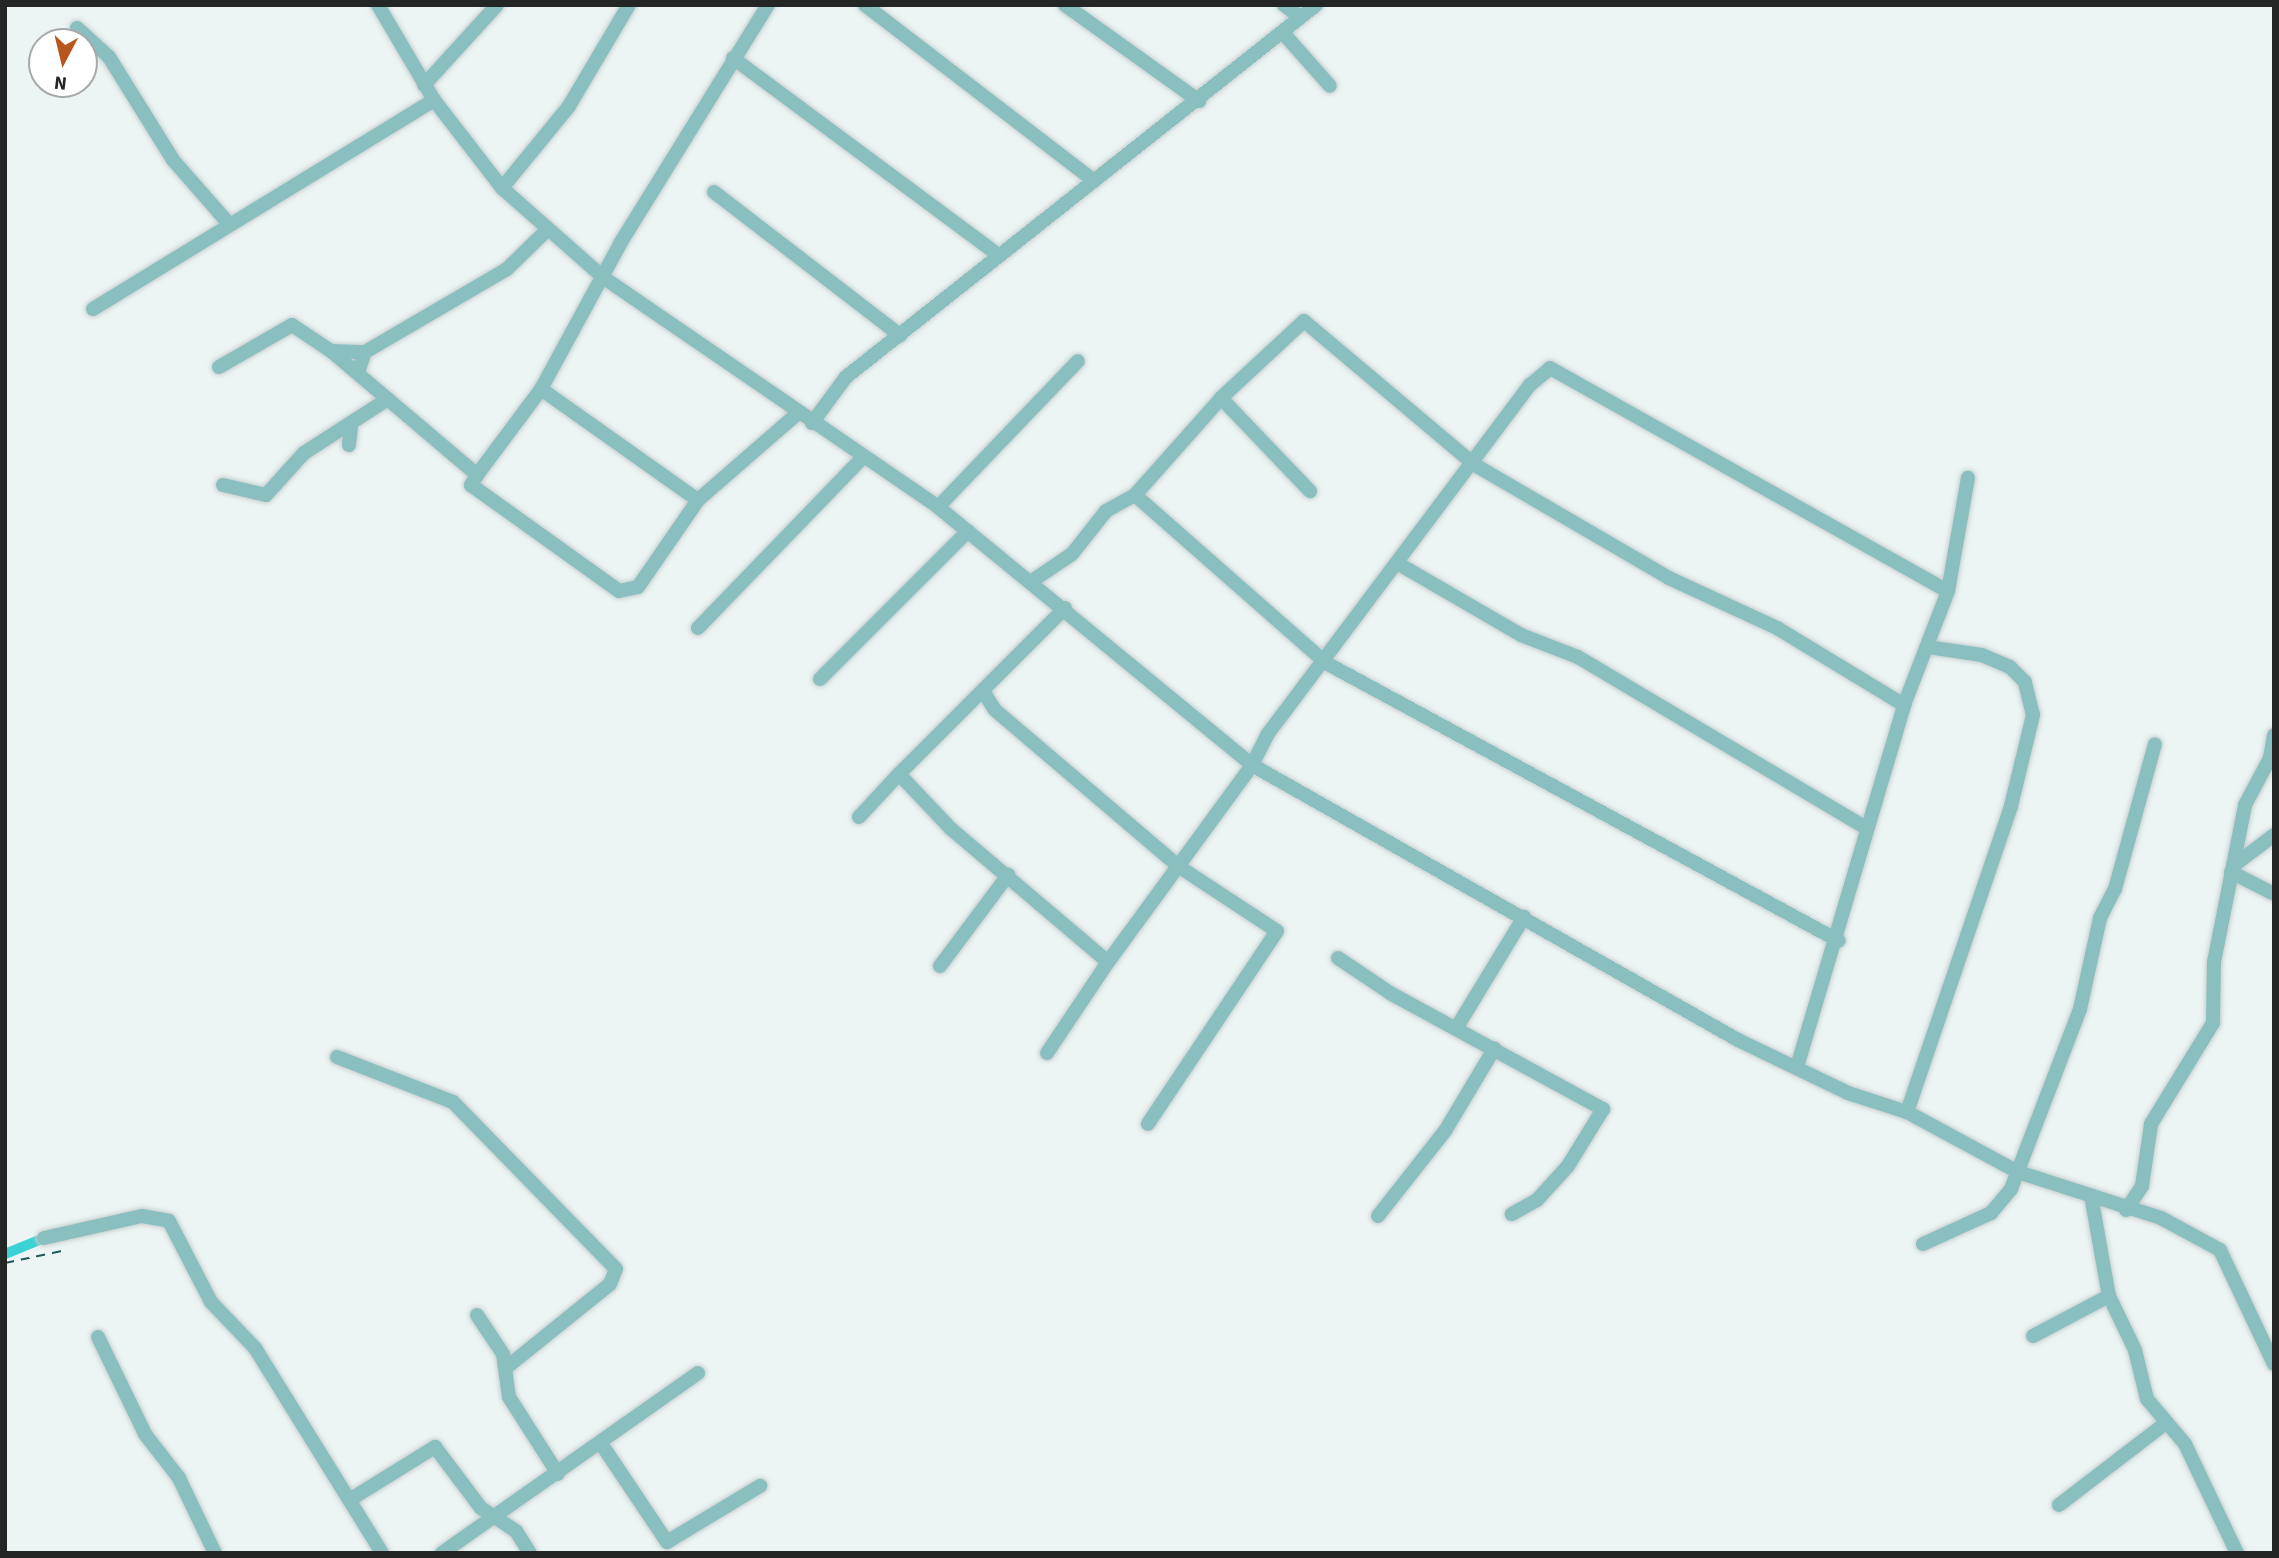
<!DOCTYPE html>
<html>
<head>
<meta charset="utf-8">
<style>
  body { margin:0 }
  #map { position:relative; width:2279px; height:1558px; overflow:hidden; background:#ecf4f4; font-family:"Source Sans 3",sans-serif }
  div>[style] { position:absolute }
  .canal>* { height:10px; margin:-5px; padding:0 5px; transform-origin:5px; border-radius:5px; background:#3ad2d4 }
  .ferry>* { height:2px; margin-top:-1px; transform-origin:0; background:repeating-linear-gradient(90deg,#1d5a5a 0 9px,transparent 0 16px) }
  .roads { filter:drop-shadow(0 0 2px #c8cfcf) drop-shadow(0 0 2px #c8cfcf) }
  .minor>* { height:14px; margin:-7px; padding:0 7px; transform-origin:7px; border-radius:7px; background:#8abfbf }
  span { translate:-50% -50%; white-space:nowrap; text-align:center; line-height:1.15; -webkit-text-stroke:7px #fff; paint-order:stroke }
  .frame { position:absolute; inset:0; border:7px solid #242626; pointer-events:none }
  .north { position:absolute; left:28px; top:28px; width:70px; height:70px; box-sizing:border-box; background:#fff; border:2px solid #a7a8a8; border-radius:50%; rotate:187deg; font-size:19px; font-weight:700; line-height:28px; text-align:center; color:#242626 }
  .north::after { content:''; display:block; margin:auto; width:24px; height:32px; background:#b9561d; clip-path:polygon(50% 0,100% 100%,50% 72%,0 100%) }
</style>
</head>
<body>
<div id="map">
  <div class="canal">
    <i style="left:5px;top:1254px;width:42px;rotate:-22.3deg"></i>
  </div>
  <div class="ferry">
    <i style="left:5px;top:1263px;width:58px;rotate:-11.9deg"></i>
  </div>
  <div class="roads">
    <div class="minor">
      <i style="left:378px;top:5px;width:110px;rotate:59.5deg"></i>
      <i style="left:434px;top:100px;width:111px;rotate:52.3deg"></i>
      <i style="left:502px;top:188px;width:136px;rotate:41.4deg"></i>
      <i style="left:604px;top:278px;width:405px;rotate:34.4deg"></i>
      <i style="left:938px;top:507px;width:406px;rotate:39.4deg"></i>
      <i style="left:1252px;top:765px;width:558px;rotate:29.5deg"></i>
      <i style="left:1738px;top:1040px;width:122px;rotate:25.7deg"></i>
      <i style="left:1848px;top:1093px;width:62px;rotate:17.9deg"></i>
      <i style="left:1907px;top:1112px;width:126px;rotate:28.4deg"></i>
      <i style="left:2018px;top:1172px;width:150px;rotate:17.8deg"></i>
      <i style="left:2161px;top:1218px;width:67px;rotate:28.5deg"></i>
      <i style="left:2220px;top:1250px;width:126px;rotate:64.7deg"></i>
      <i style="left:865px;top:5px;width:289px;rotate:37.5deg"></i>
      <i style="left:1065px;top:5px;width:165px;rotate:35.6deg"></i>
      <i style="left:1284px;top:5px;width:20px;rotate:37deg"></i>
      <i style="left:77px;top:28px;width:43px;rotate:42.2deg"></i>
      <i style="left:109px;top:57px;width:121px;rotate:58.1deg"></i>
      <i style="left:173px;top:160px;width:85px;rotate:48.8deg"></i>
      <i style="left:1284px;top:34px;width:69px;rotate:48.5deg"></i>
      <i style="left:733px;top:58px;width:332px;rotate:36.6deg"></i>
      <i style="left:424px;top:85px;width:108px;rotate:-47.6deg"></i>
      <i style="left:502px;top:188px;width:106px;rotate:-50.7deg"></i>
      <i style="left:569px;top:106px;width:117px;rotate:-59.3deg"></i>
      <i style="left:714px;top:192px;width:235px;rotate:37.6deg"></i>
      <i style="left:93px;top:309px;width:400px;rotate:-31.5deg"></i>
      <i style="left:331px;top:351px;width:192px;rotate:40.3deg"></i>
      <i style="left:477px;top:475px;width:12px;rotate:121deg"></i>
      <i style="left:471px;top:485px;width:182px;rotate:35.6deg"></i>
      <i style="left:619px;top:591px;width:19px;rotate:-12deg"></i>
      <i style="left:638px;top:587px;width:106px;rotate:-55.4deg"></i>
      <i style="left:698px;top:500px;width:133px;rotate:-41deg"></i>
      <i style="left:219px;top:367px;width:84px;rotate:-29.9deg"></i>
      <i style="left:292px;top:325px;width:47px;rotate:33.7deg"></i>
      <i style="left:331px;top:351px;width:34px;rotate:2deg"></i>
      <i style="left:358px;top:372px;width:21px;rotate:-71deg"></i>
      <i style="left:365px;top:352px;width:164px;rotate:-30.3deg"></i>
      <i style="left:507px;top:269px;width:57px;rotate:-44.3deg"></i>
      <i style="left:541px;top:389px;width:192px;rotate:35.3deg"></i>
      <i style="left:1221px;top:398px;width:129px;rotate:46.3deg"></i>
      <i style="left:812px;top:423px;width:57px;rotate:-53.5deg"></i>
      <i style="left:846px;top:377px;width:599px;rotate:-38.36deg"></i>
      <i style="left:349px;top:445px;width:19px;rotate:-84deg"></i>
      <i style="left:477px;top:475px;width:107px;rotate:-53.3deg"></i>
      <i style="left:541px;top:389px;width:167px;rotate:-61.4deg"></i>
      <i style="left:621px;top:242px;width:279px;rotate:-58.2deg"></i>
      <i style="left:223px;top:485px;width:44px;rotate:13.1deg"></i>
      <i style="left:266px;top:495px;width:57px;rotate:-47.9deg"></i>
      <i style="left:304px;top:453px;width:100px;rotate:-32.7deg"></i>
      <i style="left:1135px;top:495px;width:254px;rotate:41.3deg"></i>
      <i style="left:1326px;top:663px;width:583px;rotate:28.45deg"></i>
      <i style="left:938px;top:507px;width:202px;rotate:-46.2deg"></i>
      <i style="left:1397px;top:563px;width:143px;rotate:30.1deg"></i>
      <i style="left:1521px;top:635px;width:61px;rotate:21.1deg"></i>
      <i style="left:1578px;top:657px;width:335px;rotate:30.7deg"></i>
      <i style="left:1032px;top:581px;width:48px;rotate:-34deg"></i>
      <i style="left:1072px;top:554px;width:55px;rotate:-51.7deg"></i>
      <i style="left:1106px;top:511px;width:33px;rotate:-29deg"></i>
      <i style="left:1135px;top:495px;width:130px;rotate:-48.4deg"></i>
      <i style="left:1221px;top:398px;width:113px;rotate:-42.9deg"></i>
      <i style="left:1304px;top:321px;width:224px;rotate:40.1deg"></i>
      <i style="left:1475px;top:465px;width:225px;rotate:30.2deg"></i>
      <i style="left:1669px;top:578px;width:119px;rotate:24.8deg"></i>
      <i style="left:1777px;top:628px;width:149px;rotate:31.2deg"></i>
      <i style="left:1065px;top:608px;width:235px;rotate:135deg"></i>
      <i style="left:899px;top:774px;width:74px;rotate:46.6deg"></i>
      <i style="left:950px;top:828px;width:207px;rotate:40.3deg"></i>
      <i style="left:1108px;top:962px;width:244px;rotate:-53.8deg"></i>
      <i style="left:1252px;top:765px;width:34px;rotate:-63deg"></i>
      <i style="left:1267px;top:735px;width:438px;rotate:-53.1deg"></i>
      <i style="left:1530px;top:385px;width:26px;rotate:-40deg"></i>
      <i style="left:1550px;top:368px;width:456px;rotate:29.3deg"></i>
      <i style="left:698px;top:628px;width:238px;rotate:-46deg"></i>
      <i style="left:820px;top:679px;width:209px;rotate:-45deg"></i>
      <i style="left:983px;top:691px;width:22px;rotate:58deg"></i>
      <i style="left:995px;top:710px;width:240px;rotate:40.4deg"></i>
      <i style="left:1178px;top:866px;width:118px;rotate:33.3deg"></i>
      <i style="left:1277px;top:931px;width:232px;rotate:123.8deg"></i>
      <i style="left:859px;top:817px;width:59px;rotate:-47.1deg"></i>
      <i style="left:2233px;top:866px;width:51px;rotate:-37.1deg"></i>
      <i style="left:2231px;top:872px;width:48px;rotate:27.1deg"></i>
      <i style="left:1338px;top:958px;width:63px;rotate:33.9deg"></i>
      <i style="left:1390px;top:993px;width:243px;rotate:28.6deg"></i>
      <i style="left:1603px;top:1109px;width:67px;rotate:121.6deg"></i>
      <i style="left:1568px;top:1166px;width:46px;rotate:132.4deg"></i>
      <i style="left:1537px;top:1200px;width:29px;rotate:151deg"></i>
      <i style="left:940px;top:966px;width:114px;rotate:-53.2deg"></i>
      <i style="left:1457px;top:1027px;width:129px;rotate:-58.7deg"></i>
      <i style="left:1047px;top:1053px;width:110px;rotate:-56.2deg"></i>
      <i style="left:337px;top:1057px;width:124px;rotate:21.2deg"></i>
      <i style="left:453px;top:1102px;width:233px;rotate:45.7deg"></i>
      <i style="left:616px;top:1269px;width:16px;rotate:112deg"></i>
      <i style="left:610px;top:1284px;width:134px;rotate:141.1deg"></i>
      <i style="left:1797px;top:1067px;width:377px;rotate:-73.5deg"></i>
      <i style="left:1904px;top:705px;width:122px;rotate:-68.9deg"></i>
      <i style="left:1948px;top:591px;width:115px;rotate:-80deg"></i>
      <i style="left:1907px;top:1112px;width:323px;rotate:-71.2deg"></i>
      <i style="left:2011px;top:806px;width:94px;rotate:-76.4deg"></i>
      <i style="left:2033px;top:715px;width:34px;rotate:-104deg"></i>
      <i style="left:2025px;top:682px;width:21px;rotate:-135deg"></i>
      <i style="left:2010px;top:667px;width:30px;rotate:-157deg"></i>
      <i style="left:1982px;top:655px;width:56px;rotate:-171.7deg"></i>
      <i style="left:2092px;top:1201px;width:97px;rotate:79.9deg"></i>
      <i style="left:2126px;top:1210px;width:29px;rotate:-56deg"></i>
      <i style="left:2142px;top:1186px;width:63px;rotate:-81.7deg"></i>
      <i style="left:2151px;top:1124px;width:119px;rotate:-58.5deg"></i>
      <i style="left:2213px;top:1023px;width:61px;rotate:-89.1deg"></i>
      <i style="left:2214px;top:962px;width:160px;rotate:-78.8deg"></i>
      <i style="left:2245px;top:805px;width:53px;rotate:-62deg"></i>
      <i style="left:2270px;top:758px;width:23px;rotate:-80deg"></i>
      <i style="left:1378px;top:1216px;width:108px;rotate:-51.8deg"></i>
      <i style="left:1445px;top:1131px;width:96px;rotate:-59.1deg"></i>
      <i style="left:44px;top:1238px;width:100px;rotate:-12.7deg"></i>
      <i style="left:142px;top:1216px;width:27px;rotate:10deg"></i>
      <i style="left:169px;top:1221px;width:91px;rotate:62.6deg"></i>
      <i style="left:211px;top:1302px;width:64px;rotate:46.3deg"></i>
      <i style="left:255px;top:1348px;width:241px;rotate:58.2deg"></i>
      <i style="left:1923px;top:1244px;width:75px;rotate:-24.5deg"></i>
      <i style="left:1991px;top:1213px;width:31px;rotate:-50deg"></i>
      <i style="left:2011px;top:1189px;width:193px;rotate:-69deg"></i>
      <i style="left:2080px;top:1009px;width:93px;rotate:-77.6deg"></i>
      <i style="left:2100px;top:918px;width:33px;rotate:-63deg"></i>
      <i style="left:2115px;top:889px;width:150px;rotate:-74.6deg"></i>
      <i style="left:477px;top:1315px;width:47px;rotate:56.3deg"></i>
      <i style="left:503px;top:1354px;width:43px;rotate:82.1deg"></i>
      <i style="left:509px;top:1397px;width:91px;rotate:57.5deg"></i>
      <i style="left:2033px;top:1336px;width:86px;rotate:-27.8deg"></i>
      <i style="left:2109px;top:1296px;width:60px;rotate:64.3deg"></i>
      <i style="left:2135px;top:1350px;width:50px;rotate:76.2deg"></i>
      <i style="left:2147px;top:1399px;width:59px;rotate:49.8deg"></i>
      <i style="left:2185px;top:1444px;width:121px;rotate:64.5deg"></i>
      <i style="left:98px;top:1337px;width:108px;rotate:64.1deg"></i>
      <i style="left:145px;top:1434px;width:56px;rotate:52.3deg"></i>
      <i style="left:179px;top:1478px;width:83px;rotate:64.4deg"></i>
      <i style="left:602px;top:1445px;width:117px;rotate:56.2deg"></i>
      <i style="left:667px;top:1542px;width:109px;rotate:-31.1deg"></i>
      <i style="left:351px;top:1499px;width:99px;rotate:-31.8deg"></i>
      <i style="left:435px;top:1447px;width:76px;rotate:53deg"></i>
      <i style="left:481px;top:1508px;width:42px;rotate:33.3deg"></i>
      <i style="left:516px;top:1531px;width:26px;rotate:58deg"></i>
      <i style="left:2059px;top:1505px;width:135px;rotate:-37.5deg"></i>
      <i style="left:442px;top:1553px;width:313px;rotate:-35.1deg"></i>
    </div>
  </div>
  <div class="frame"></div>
  <div class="north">N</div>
</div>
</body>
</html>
